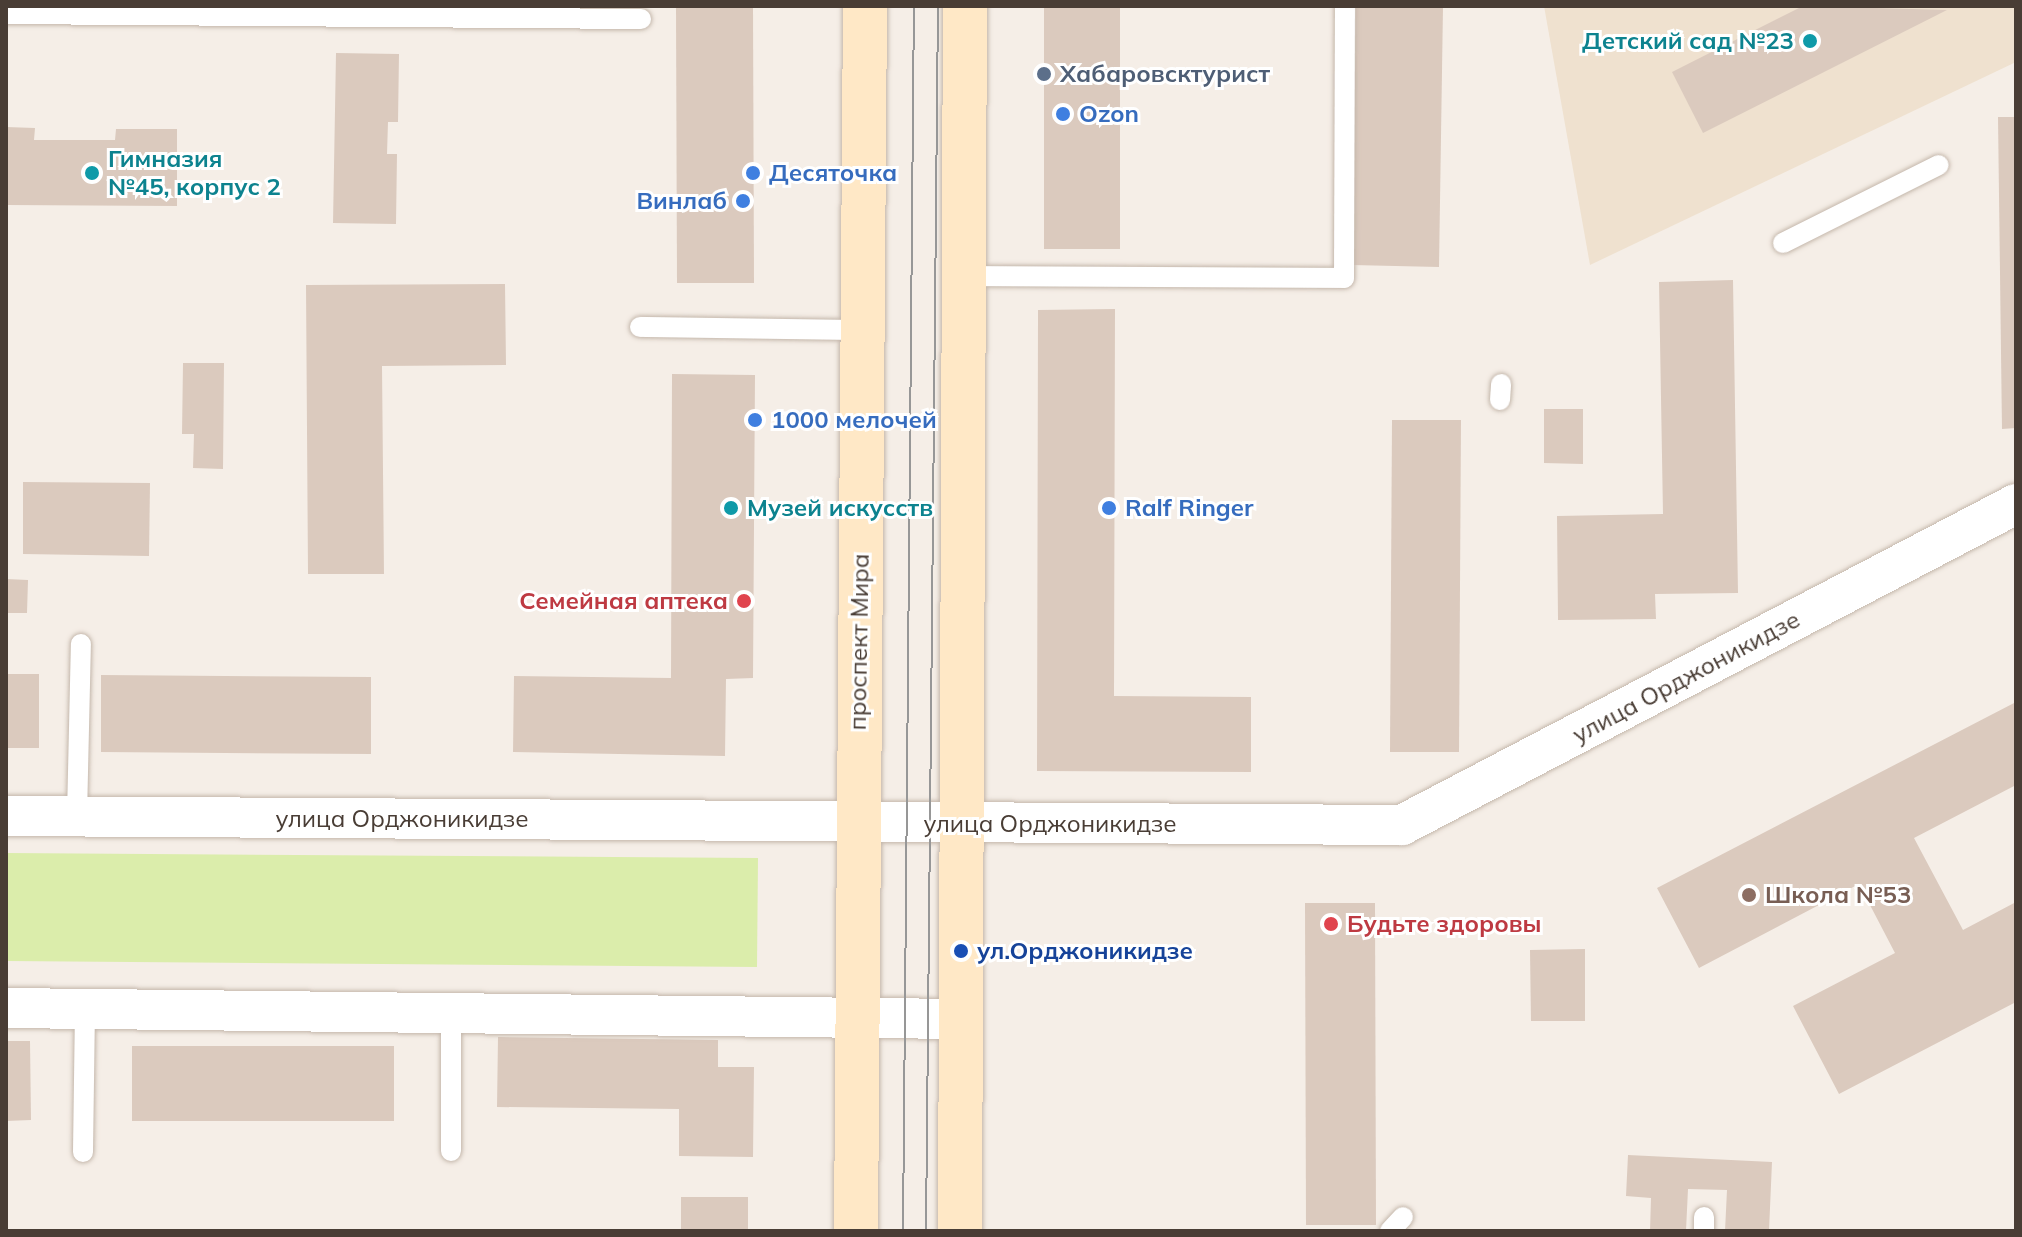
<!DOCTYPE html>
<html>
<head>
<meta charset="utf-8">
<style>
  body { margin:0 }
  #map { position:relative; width:2022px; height:1237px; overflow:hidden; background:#f5eee7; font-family:Mulish,sans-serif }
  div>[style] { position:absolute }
  .education>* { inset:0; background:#efe1cf }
  .green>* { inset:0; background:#dbedab }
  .building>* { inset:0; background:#dbcabe }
  .roads { filter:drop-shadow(0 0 2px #c4b7ab) drop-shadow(0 0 2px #c4b7ab) }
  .service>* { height:20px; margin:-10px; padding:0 10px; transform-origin:10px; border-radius:10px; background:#fff }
  .minor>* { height:40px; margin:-20px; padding:0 20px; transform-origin:20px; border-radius:20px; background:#fff }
  .secondary>* { height:44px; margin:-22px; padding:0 22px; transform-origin:22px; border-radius:22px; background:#ffe8c6 }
  .tram>* { height:2px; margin:-1px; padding:0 1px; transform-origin:1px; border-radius:1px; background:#979797 }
  .dots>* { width:22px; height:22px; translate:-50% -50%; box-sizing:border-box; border:4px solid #fff; border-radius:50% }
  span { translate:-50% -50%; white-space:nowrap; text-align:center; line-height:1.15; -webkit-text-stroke:6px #fff; paint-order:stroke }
  .culture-label { font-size:24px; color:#0d838f; font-weight:700 }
  .right { translate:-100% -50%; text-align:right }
  .left { translate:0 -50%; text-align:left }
  .service-label { font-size:24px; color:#4e5e75; font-weight:700 }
  .shop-label { font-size:24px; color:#366cbe; font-weight:700 }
  .health-label { font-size:24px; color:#be3a42; font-weight:700 }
  .street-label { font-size:24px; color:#493d35 }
  .education-label { font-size:24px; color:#785e54; font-weight:700 }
  .transit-label { font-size:24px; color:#164399; font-weight:700 }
  .frame { position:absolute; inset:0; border:8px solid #493d35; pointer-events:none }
</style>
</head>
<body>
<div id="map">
  <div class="education">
    <i style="clip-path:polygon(1544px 6px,2016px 6px,2016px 62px,1590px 265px)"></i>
  </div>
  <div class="green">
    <i style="clip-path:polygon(6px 853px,758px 858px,757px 967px,6px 961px)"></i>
  </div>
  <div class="building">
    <i style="clip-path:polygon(676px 6px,753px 6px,754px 283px,677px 283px)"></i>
    <i style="clip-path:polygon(1044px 6px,1120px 6px,1120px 249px,1044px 249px)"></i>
    <i style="clip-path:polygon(1356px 6px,1443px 6px,1439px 267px,1352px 265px)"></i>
    <i style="clip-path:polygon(1803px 6px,1947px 10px,1703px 133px,1672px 72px)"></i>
    <i style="clip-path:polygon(336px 53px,399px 54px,398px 122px,388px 122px,387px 154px,397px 154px,396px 224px,333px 223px)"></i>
    <i style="clip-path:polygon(1998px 117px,2016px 117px,2016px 428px,2002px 429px)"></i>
    <i style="clip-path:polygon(6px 127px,35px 128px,34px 140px,115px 140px,116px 129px,177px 129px,177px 206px,6px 205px)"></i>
    <i style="clip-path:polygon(1733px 280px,1738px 593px,1655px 594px,1656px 619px,1558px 620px,1557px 516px,1663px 514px,1659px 282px)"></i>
    <i style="clip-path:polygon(505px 284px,506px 365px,382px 366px,384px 574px,308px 574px,306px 285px)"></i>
    <i style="clip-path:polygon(1115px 309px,1114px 696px,1251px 697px,1251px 772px,1037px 771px,1038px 310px)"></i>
    <i style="clip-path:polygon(183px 363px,224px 363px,223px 469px,193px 468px,194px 434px,182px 434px)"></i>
    <i style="clip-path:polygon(672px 374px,755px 375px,753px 678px,726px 679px,725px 756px,513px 752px,514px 676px,671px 678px)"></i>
    <i style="clip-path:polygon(1544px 409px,1583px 409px,1583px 464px,1544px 463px)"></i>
    <i style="clip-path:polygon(1392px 420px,1461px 420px,1459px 752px,1390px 752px)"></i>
    <i style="clip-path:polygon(23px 482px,150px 483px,149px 556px,23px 554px)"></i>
    <i style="clip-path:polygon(6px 579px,28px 580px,27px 613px,6px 613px)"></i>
    <i style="clip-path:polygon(6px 674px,39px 674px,39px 748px,6px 748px)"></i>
    <i style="clip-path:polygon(101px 675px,371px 677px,371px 754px,101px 752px)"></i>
    <i style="clip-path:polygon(2016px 702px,2016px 785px,1914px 838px,1963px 930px,2016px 902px,2016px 1002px,1839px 1094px,1793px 1006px,1895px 953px,1859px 884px,1699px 968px,1657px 888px)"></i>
    <i style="clip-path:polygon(1305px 903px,1375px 903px,1376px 1225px,1306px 1225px)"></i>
    <i style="clip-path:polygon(1585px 949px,1585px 1021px,1531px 1021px,1530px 950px)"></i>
    <i style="clip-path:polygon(498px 1037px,718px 1040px,718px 1067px,754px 1067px,753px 1157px,679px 1156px,679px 1109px,497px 1107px)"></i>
    <i style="clip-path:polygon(6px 1041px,30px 1041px,31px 1120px,6px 1121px)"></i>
    <i style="clip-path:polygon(132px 1046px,394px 1046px,394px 1121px,132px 1121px)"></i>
    <i style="clip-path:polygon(1628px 1155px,1772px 1162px,1769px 1231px,1725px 1231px,1727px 1190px,1688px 1189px,1686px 1231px,1650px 1231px,1651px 1198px,1626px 1196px)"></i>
    <i style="clip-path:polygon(681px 1197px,748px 1197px,748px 1231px,681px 1231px)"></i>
  </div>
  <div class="roads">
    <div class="service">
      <i style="left:6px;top:14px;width:635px;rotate:0.45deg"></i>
      <i style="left:1783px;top:243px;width:174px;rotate:-26.6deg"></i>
      <i style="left:966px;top:276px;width:378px;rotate:0.3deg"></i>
      <i style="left:1344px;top:278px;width:272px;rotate:-89.8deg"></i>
      <i style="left:640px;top:327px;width:222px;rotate:0.8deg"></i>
      <i style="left:1500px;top:400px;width:16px;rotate:-86deg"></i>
      <i style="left:77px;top:816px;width:172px;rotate:-88.7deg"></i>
      <i style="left:451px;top:1151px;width:138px;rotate:-90deg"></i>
      <i style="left:83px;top:1152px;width:144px;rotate:-89.2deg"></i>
      <i style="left:1390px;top:1231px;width:19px;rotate:-47deg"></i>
      <i style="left:1704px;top:1231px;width:14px;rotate:-90deg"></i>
    </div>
    <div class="minor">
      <i style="left:6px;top:816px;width:1396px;rotate:0.37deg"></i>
      <i style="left:1402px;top:825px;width:693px;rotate:-27.6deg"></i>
      <i style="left:6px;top:1008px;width:955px;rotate:0.66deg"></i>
    </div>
    <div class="secondary">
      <i style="left:856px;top:1231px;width:1225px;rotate:-89.58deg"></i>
      <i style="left:960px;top:1231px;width:1225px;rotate:-89.77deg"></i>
    </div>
  </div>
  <div class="tram">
    <i style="left:903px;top:1231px;width:1225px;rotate:-89.49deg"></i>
    <i style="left:926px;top:1231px;width:1225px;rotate:-89.44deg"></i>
  </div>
  <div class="dots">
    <i style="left:1810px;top:41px;background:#0f9aa8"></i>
    <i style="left:1044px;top:74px;background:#5c6f8a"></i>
    <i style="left:1063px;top:114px;background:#3f7fe0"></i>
    <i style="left:92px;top:173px;background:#0f9aa8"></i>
    <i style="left:753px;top:173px;background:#3f7fe0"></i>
    <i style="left:743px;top:201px;background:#3f7fe0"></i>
    <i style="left:755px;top:420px;background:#3f7fe0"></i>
    <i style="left:731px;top:508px;background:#0f9aa8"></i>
    <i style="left:1109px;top:508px;background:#3f7fe0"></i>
    <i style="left:744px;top:601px;background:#e0444e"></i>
    <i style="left:1749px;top:895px;background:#8d6e63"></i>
    <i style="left:1331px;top:924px;background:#e0444e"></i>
    <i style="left:961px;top:951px;background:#1a4fb4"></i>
  </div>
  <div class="culture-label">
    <span class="right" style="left:1794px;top:41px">Детский сад №23</span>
    <span class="left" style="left:108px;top:173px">Гимназия<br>№45, корпус 2</span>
    <span class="left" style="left:747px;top:508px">Музей искусств</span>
  </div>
  <div class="service-label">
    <span class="left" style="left:1060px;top:74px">Хабаровсктурист</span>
  </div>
  <div class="shop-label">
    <span class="left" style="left:1079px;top:114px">Ozon</span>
    <span class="left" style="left:769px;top:173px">Десяточка</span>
    <span class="right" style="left:727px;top:201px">Винлаб</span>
    <span class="left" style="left:771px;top:420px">1000 мелочей</span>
    <span class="left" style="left:1125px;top:508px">Ralf Ringer</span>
  </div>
  <div class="health-label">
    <span class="right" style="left:728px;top:601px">Семейная аптека</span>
    <span class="left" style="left:1347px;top:924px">Будьте здоровы</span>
  </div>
  <div class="street-label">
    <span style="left:859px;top:642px;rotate:-89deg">проспект Мира</span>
    <span style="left:1686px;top:677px;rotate:-28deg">улица Орджоникидзе</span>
    <span style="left:402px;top:819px">улица Орджоникидзе</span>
    <span style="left:1050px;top:824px">улица Орджоникидзе</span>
  </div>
  <div class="education-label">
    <span class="left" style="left:1765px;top:895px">Школа №53</span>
  </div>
  <div class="transit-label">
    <span class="left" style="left:977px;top:951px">ул.Орджоникидзе</span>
  </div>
  <div class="frame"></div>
</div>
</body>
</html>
